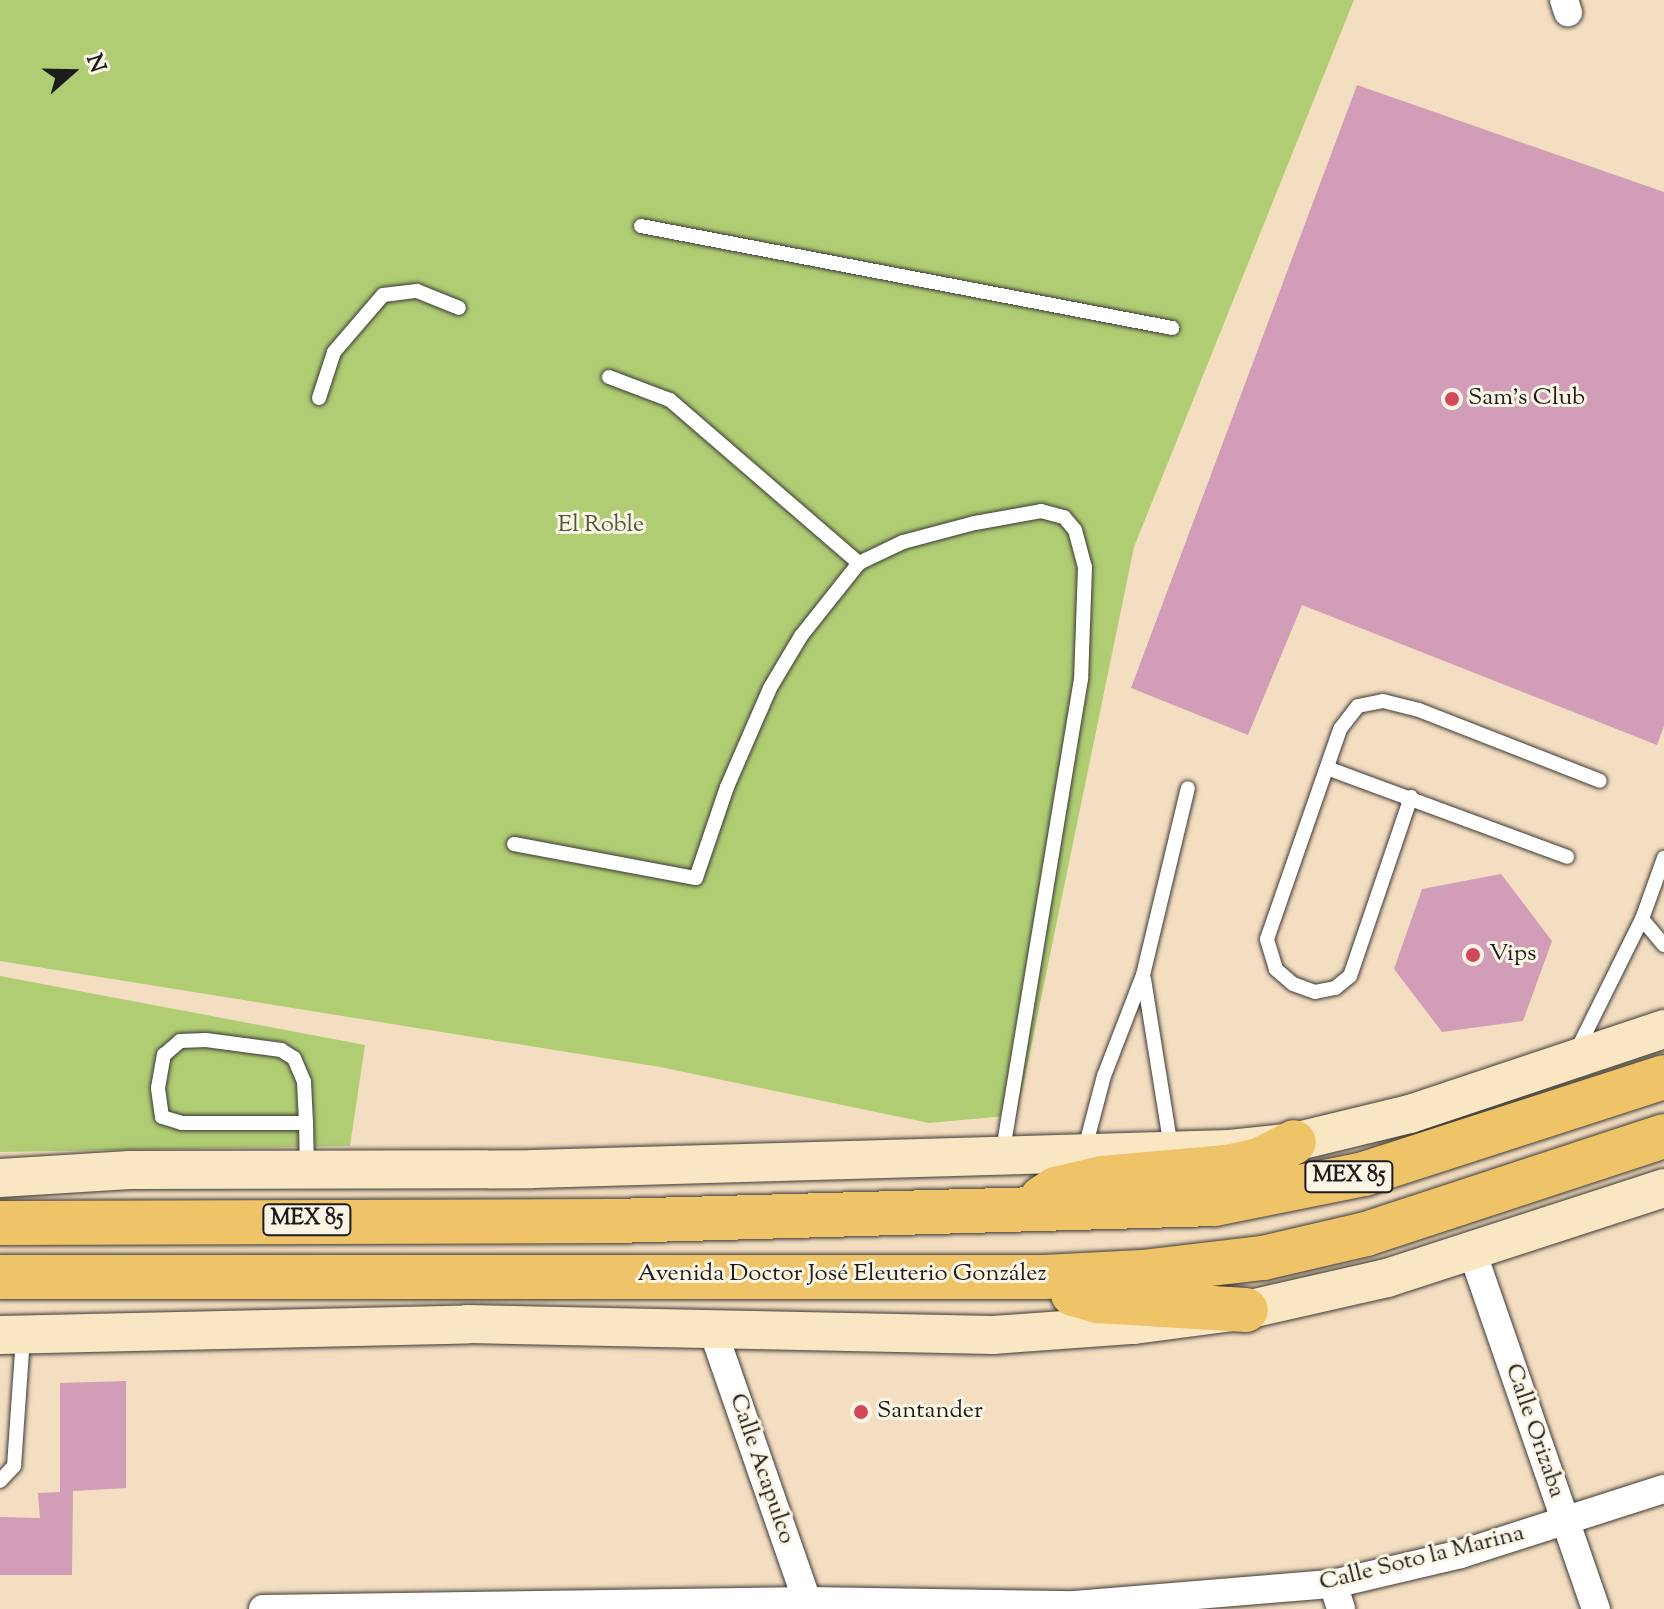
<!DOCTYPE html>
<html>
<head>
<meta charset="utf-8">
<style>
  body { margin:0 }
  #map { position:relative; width:1664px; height:1609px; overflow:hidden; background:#f4dec1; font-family:"Sorts Mill Goudy",serif }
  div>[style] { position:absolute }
  .green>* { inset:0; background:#b0cd74 }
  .building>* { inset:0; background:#d19db7 }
  .roads { filter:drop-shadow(0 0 2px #3c3935) drop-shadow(0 0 2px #3c3935) }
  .lane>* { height:14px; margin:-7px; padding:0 7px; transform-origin:7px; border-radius:7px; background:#fff }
  .street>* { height:28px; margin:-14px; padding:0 14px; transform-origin:14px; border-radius:14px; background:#fff }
  .secondary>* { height:38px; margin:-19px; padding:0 19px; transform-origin:19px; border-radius:19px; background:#f9e7c3 }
  .highway>* { height:44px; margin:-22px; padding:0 22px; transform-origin:22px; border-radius:22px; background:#efc469 }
  .dots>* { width:22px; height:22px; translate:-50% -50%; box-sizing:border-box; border:4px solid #fcf5e5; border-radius:50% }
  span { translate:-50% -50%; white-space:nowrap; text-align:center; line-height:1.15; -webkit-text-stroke:6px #fcf5e5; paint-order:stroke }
  .shield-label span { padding:2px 6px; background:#fcf5e5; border:2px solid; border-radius:6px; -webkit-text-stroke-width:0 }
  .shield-label { font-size:22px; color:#1c1c1c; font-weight:700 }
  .poi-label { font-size:24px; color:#1c1c1c }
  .left { translate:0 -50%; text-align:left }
  .park-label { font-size:24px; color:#505a3b }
  .street-label { font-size:24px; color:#1c1c1c }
  .north { position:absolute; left:32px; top:32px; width:80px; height:80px; -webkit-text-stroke:6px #fcf5e5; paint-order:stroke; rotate:70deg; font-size:22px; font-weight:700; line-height:32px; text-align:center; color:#1c1c1c }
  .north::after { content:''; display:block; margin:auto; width:28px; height:36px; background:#1c1c1c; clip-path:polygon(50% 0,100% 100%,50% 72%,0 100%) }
</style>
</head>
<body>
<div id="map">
  <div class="green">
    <i style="clip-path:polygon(0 0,1354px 0,1134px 547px,1017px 1115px,929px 1123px,660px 1067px,0 961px)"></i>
    <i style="clip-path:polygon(0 976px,365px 1045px,350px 1146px,0 1152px)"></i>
  </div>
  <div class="building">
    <i style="clip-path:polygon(1357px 85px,1664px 192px,1664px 726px,1657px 745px,1302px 605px,1248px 735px,1131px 688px)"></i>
    <i style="clip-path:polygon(1501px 874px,1552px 941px,1523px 1021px,1442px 1032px,1394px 969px,1422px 889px)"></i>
    <i style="clip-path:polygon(126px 1381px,126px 1488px,73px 1491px,72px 1575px,0 1575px,0 1517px,40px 1518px,38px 1493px,60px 1492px,60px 1383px)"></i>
  </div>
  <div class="roads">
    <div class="lane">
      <i style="left:641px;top:226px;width:541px;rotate:10.87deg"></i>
      <i style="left:609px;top:377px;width:65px;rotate:20.7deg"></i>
      <i style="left:670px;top:400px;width:250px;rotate:40.8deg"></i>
      <i style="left:319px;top:398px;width:48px;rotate:-71.9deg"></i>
      <i style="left:334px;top:352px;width:75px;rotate:-49.3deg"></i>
      <i style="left:383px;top:295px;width:34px;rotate:-7deg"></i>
      <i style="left:417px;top:291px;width:45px;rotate:22deg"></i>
      <i style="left:1327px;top:768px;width:256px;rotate:20.3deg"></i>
      <i style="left:1411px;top:797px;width:189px;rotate:108.8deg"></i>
      <i style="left:1350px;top:976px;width:19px;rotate:141deg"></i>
      <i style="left:1335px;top:988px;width:20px;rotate:169deg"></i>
      <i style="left:1315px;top:992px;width:23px;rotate:-160deg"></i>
      <i style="left:1293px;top:984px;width:23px;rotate:-139deg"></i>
      <i style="left:1276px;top:969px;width:31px;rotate:-107deg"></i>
      <i style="left:1267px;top:939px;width:222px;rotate:-70.8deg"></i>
      <i style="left:1340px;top:729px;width:29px;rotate:-52deg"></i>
      <i style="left:1358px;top:706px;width:25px;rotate:-11deg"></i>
      <i style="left:1383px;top:701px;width:37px;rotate:14deg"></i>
      <i style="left:1419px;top:710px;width:194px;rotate:21.4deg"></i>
      <i style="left:514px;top:844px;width:185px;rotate:10.6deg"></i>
      <i style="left:696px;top:878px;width:96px;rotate:-71.2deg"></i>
      <i style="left:727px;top:787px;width:108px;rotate:-66.5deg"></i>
      <i style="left:770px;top:688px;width:61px;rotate:-59.2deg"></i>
      <i style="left:801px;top:636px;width:93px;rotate:-51.5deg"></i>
      <i style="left:859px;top:563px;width:49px;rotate:-25.5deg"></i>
      <i style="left:903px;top:542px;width:74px;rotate:-14.8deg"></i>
      <i style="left:975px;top:523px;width:67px;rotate:-10.3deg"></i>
      <i style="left:1041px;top:511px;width:24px;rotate:15deg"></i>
      <i style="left:1064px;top:517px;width:17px;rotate:50deg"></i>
      <i style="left:1075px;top:530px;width:38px;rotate:75deg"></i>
      <i style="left:1085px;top:567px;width:112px;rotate:92deg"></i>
      <i style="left:1081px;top:679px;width:479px;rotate:99.4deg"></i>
      <i style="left:1642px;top:919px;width:34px;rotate:50deg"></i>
      <i style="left:1144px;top:979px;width:171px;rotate:80.9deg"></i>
      <i style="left:206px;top:1040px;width:76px;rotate:7.6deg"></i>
      <i style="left:281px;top:1050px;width:15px;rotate:32deg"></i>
      <i style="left:294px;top:1058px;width:26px;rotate:67deg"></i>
      <i style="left:304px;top:1082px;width:41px;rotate:87.2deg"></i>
      <i style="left:306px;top:1123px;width:124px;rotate:180deg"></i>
      <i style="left:182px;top:1123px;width:21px;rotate:-163deg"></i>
      <i style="left:162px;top:1117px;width:29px;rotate:-98deg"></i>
      <i style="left:158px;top:1088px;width:34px;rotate:-80deg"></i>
      <i style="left:164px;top:1055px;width:21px;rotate:-41deg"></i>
      <i style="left:180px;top:1041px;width:26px;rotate:-2deg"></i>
      <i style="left:1577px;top:1050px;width:146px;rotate:-63.6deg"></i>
      <i style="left:1642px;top:919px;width:65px;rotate:-70.2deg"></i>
      <i style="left:306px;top:1123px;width:47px;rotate:88.8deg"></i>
      <i style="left:1084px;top:1152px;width:79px;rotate:-75.3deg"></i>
      <i style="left:1104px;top:1076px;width:108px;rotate:-68.9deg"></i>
      <i style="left:1143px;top:975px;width:192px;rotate:-76.5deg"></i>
      <i style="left:0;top:1481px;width:21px;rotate:-47deg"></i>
      <i style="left:14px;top:1466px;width:129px;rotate:-86deg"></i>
    </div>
    <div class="street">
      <i style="left:1564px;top:0;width:13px;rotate:72deg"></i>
      <i style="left:1473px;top:1254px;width:376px;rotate:70.9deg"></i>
      <i style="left:712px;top:1328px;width:298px;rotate:70.8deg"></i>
      <i style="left:1333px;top:1584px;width:26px;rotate:72deg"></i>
      <i style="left:263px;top:1609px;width:544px;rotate:-0.84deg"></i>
      <i style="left:807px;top:1601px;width:268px;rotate:0.9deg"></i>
      <i style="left:1075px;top:1605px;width:259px;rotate:-4.7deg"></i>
      <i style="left:1333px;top:1584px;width:131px;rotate:-13.2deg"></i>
      <i style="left:1461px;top:1554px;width:213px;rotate:-17.8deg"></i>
    </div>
    <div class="secondary">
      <i style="left:0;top:1178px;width:130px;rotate:-3.5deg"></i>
      <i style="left:130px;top:1170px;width:403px;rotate:-0.1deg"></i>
      <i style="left:533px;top:1169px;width:697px;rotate:-1.64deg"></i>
      <i style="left:1230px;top:1149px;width:64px;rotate:-6.2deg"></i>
      <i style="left:1294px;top:1142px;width:119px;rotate:-13.6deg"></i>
      <i style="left:1410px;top:1114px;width:268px;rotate:-18.5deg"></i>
      <i style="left:0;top:1335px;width:467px;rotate:-1.3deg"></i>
      <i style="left:467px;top:1324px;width:526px;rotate:1.2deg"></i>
      <i style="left:993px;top:1335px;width:141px;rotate:-4.1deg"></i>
      <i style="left:1134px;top:1325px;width:113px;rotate:-7.6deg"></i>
      <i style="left:1246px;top:1310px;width:145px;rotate:-12.8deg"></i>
      <i style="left:1387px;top:1278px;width:291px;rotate:-18deg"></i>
    </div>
    <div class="highway">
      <i style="left:1042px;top:1198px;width:17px;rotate:-33deg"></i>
      <i style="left:1056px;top:1189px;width:48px;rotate:-13.2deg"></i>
      <i style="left:1103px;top:1178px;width:124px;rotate:-5.1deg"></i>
      <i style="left:1227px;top:1167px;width:33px;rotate:-12deg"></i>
      <i style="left:1259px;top:1160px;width:39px;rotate:-27deg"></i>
      <i style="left:0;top:1223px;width:614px;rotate:-0.19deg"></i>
      <i style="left:614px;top:1221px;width:600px;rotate:-1.62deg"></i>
      <i style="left:1214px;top:1204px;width:153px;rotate:-11.3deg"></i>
      <i style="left:1364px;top:1174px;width:315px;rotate:-17.9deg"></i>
      <i style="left:0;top:1277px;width:1044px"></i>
      <i style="left:1044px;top:1277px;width:98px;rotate:-2.9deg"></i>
      <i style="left:1142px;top:1272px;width:122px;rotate:-6.6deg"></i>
      <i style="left:1263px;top:1258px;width:106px;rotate:-13.1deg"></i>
      <i style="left:1366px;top:1234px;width:314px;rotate:-18.2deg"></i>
      <i style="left:1073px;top:1294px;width:26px;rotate:16deg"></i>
      <i style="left:1098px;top:1301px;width:148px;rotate:3.5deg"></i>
    </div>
  </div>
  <div class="dots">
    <i style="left:1452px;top:399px;background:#d1495b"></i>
    <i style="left:1473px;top:955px;background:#d1495b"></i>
    <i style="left:861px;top:1412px;background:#d1495b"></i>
  </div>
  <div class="shield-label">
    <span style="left:1349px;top:1177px">MEX 85</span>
    <span style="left:307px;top:1220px">MEX 85</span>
  </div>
  <div class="poi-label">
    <span class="left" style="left:1468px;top:399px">Sam's Club</span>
    <span class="left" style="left:1489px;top:955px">Vips</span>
    <span class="left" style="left:877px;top:1412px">Santander</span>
  </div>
  <div class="park-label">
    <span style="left:601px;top:526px">El Roble</span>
  </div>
  <div class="street-label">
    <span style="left:842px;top:1275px">Avenida Doctor José Eleuterio González</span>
    <span style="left:1534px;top:1431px;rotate:71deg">Calle Orizaba</span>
    <span style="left:761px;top:1469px;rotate:71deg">Calle Acapulco</span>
    <span style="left:1422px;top:1559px;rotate:-14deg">Calle Soto la Marina</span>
  </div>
  <div class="north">N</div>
</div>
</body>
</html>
